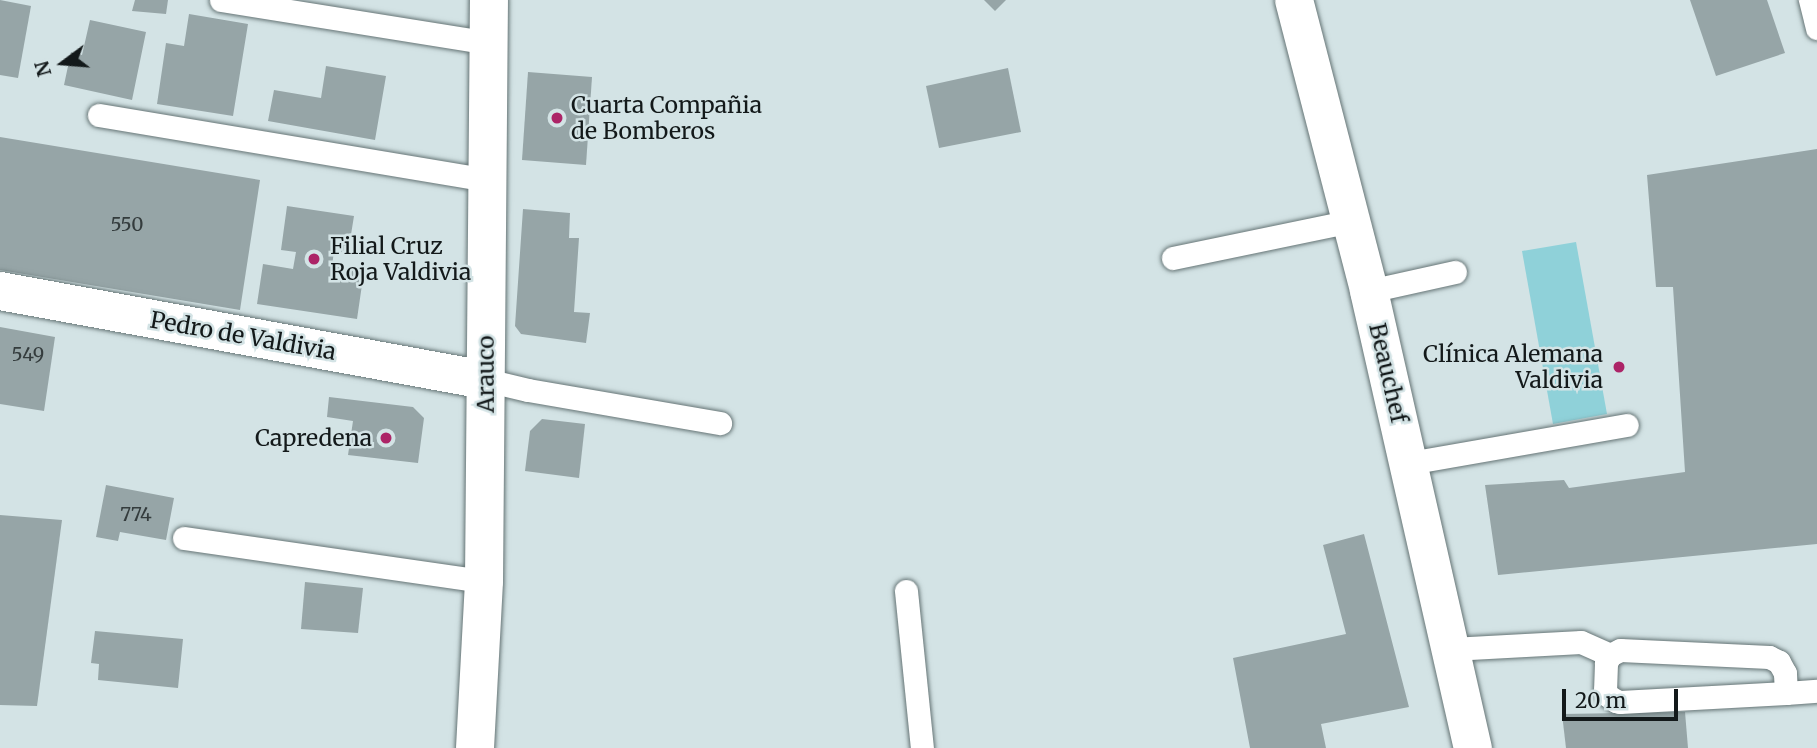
<!DOCTYPE html>
<html>
<head>
<meta charset="utf-8">
<style>
  body { margin:0 }
  #map { position:relative; width:1817px; height:748px; overflow:hidden; background:#d3e3e5; font-family:Merriweather,serif }
  div>[style] { position:absolute }
  .green>* { inset:0; background:#8fd1d9 }
  .building>* { inset:0; background:#96a5a7 }
  .roads { filter:drop-shadow(0 0 2px #667576) drop-shadow(0 0 2px #667576) }
  .lane>* { height:23px; margin:-11.5px; padding:0 11.5px; transform-origin:11.5px; border-radius:11.5px; background:#fff }
  .street>* { height:38px; margin:-19px; padding:0 19px; transform-origin:19px; border-radius:19px; background:#fff }
  .secondary>* { height:38px; margin:-19px; padding:0 19px; transform-origin:19px; border-radius:19px; background:#fff }
  .dots>* { width:19px; height:19px; translate:-50% -50%; box-sizing:border-box; border:4px solid #d3e3e5; border-radius:50% }
  span { translate:-50% -50%; white-space:nowrap; text-align:center; line-height:1.15; -webkit-text-stroke:5px #d3e3e5; paint-order:stroke }
  .number-label { font-size:19px; color:#343c3d }
  .number-label span { -webkit-text-stroke-width:0 }
  .poi-label { font-size:23px; color:#13191a }
  .left { translate:0 -50%; text-align:left }
  .right { translate:-100% -50%; text-align:right }
  .street-label { font-size:23px; color:#13191a }
  .north { position:absolute; left:28px; top:28px; width:70px; height:70px; -webkit-text-stroke:5px #d3e3e5; paint-order:stroke; rotate:254deg; font-size:19px; font-weight:700; line-height:28px; text-align:center; color:#13191a }
  .north::after { content:''; display:block; margin:auto; width:24px; height:32px; background:#13191a; clip-path:polygon(50% 0,100% 100%,50% 72%,0 100%) }
  .scale { position:absolute; left:1562px; top:689px; width:116px; height:32px; box-sizing:border-box; border:4px solid #13191a; border-top:0; padding-left:9px; font-size:21px; line-height:24px; white-space:nowrap; color:#13191a; -webkit-text-stroke:5px #d3e3e5; paint-order:stroke }
</style>
</head>
<body>
<div id="map">
  <div class="green">
    <i style="clip-path:polygon(1576px 242px,1607px 414px,1553px 424px,1522px 251px)"></i>
  </div>
  <div class="building">
    <i style="clip-path:polygon(0 0,31px 6px,18px 78px,0 75px)"></i>
    <i style="clip-path:polygon(135px 0,168px 0,166px 14px,132px 11px)"></i>
    <i style="clip-path:polygon(984px 0,1006px 0,995px 11px)"></i>
    <i style="clip-path:polygon(1690px 0,1767px 0,1785px 53px,1716px 76px)"></i>
    <i style="clip-path:polygon(189px 14px,248px 24px,233px 116px,157px 104px,166px 43px,184px 46px)"></i>
    <i style="clip-path:polygon(90px 20px,146px 32px,132px 100px,64px 85px,71px 52px,82px 55px)"></i>
    <i style="clip-path:polygon(326px 66px,386px 76px,375px 140px,268px 121px,274px 90px,321px 98px)"></i>
    <i style="clip-path:polygon(1008px 68px,1021px 132px,939px 148px,926px 86px)"></i>
    <i style="clip-path:polygon(528px 72px,592px 77px,586px 165px,522px 160px)"></i>
    <i style="clip-path:polygon(0 137px,260px 180px,240px 310px,0 270px)"></i>
    <i style="clip-path:polygon(1817px 149px,1817px 544px,1498px 575px,1485px 485px,1564px 480px,1569px 488px,1685px 472px,1673px 287px,1656px 287px,1647px 175px)"></i>
    <i style="clip-path:polygon(287px 206px,354px 216px,348px 253px,334px 251px,332px 266px,364px 271px,357px 319px,257px 304px,263px 264px,293px 269px,296px 252px,281px 250px)"></i>
    <i style="clip-path:polygon(523px 209px,570px 213px,569px 238px,579px 238px,574px 312px,590px 313px,586px 343px,521px 334px,515px 326px)"></i>
    <i style="clip-path:polygon(0 327px,55px 337px,44px 411px,0 404px)"></i>
    <i style="clip-path:polygon(329px 397px,413px 407px,424px 418px,418px 463px,348px 455px,353px 421px,327px 417px)"></i>
    <i style="clip-path:polygon(542px 419px,585px 424px,579px 478px,525px 471px,530px 431px)"></i>
    <i style="clip-path:polygon(106px 485px,174px 498px,166px 540px,120px 532px,118px 541px,96px 537px)"></i>
    <i style="clip-path:polygon(0 515px,62px 520px,37px 706px,0 705px)"></i>
    <i style="clip-path:polygon(1364px 534px,1409px 707px,1321px 724px,1326px 748px,1250px 748px,1233px 658px,1346px 634px,1323px 545px)"></i>
    <i style="clip-path:polygon(305px 582px,363px 588px,358px 633px,301px 629px)"></i>
    <i style="clip-path:polygon(95px 631px,183px 639px,178px 688px,98px 680px,99px 664px,91px 663px)"></i>
    <i style="clip-path:polygon(1685px 712px,1688px 748px,1566px 748px,1562px 714px)"></i>
  </div>
  <div class="roads">
    <div class="lane">
      <i style="left:221px;top:0;width:271px;rotate:9.1deg"></i>
      <i style="left:1810px;top:0;width:29px;rotate:76deg"></i>
      <i style="left:99px;top:115px;width:394px;rotate:9.5deg"></i>
      <i style="left:1173px;top:258px;width:183px;rotate:-11.7deg"></i>
      <i style="left:1369px;top:291px;width:88px;rotate:-12.5deg"></i>
      <i style="left:486px;top:380px;width:43px;rotate:13.4deg"></i>
      <i style="left:528px;top:390px;width:195px;rotate:9.8deg"></i>
      <i style="left:1409px;top:463px;width:221px;rotate:-9.9deg"></i>
      <i style="left:184px;top:538px;width:303px;rotate:8.2deg"></i>
      <i style="left:906px;top:591px;width:158px;rotate:84.2deg"></i>
      <i style="left:1451px;top:649px;width:130px;rotate:-3.1deg"></i>
      <i style="left:1581px;top:642px;width:32px;rotate:24deg"></i>
      <i style="left:1786px;top:693px;width:20px;rotate:-93deg"></i>
      <i style="left:1785px;top:673px;width:13px;rotate:-119deg"></i>
      <i style="left:1779px;top:662px;width:11px;rotate:-153deg"></i>
      <i style="left:1769px;top:657px;width:149px;rotate:-177.3deg"></i>
      <i style="left:1620px;top:650px;width:11px;rotate:153deg"></i>
      <i style="left:1610px;top:655px;width:9px;rotate:117deg"></i>
      <i style="left:1606px;top:663px;width:27px;rotate:92deg"></i>
      <i style="left:1605px;top:690px;width:5px;rotate:68deg"></i>
      <i style="left:1607px;top:695px;width:11px;rotate:34deg"></i>
      <i style="left:1616px;top:701px;width:4px;rotate:14deg"></i>
      <i style="left:1620px;top:702px;width:166px;rotate:-3.1deg"></i>
      <i style="left:1786px;top:693px;width:31px;rotate:-4deg"></i>
    </div>
    <div class="street">
      <i style="left:0;top:291px;width:494px;rotate:10.4deg"></i>
      <i style="left:475px;top:748px;width:167px;rotate:-86.9deg"></i>
      <i style="left:484px;top:581px;width:581px;rotate:-89.51deg"></i>
    </div>
    <div class="secondary">
      <i style="left:1294px;top:0;width:301px;rotate:75.5deg"></i>
      <i style="left:1369px;top:291px;width:469px;rotate:77.2deg"></i>
    </div>
  </div>
  <div class="dots">
    <i style="left:557px;top:118px;background:#ac2467"></i>
    <i style="left:314px;top:259px;background:#ac2467"></i>
    <i style="left:1619px;top:367px;background:#ac2467"></i>
    <i style="left:386px;top:438px;background:#ac2467"></i>
  </div>
  <div class="number-label">
    <span style="left:127px;top:225px">550</span>
    <span style="left:28px;top:355px">549</span>
    <span style="left:136px;top:515px">774</span>
  </div>
  <div class="poi-label">
    <span class="left" style="left:571px;top:118px">Cuarta Compañia<br>de Bomberos</span>
    <span class="left" style="left:330px;top:259px">Filial Cruz<br>Roja Valdivia</span>
    <span class="right" style="left:1603px;top:367px">Clínica Alemana<br>Valdivia</span>
    <span class="right" style="left:372px;top:438px">Capredena</span>
  </div>
  <div class="street-label">
    <span style="left:243px;top:336px;rotate:10deg">Pedro de Valdivia</span>
    <span style="left:1388px;top:373px;rotate:77deg">Beauchef</span>
    <span style="left:486px;top:374px;rotate:-90deg">Arauco</span>
  </div>
  <div class="north">N</div>
  <div class="scale">20 m</div>
</div>
</body>
</html>
